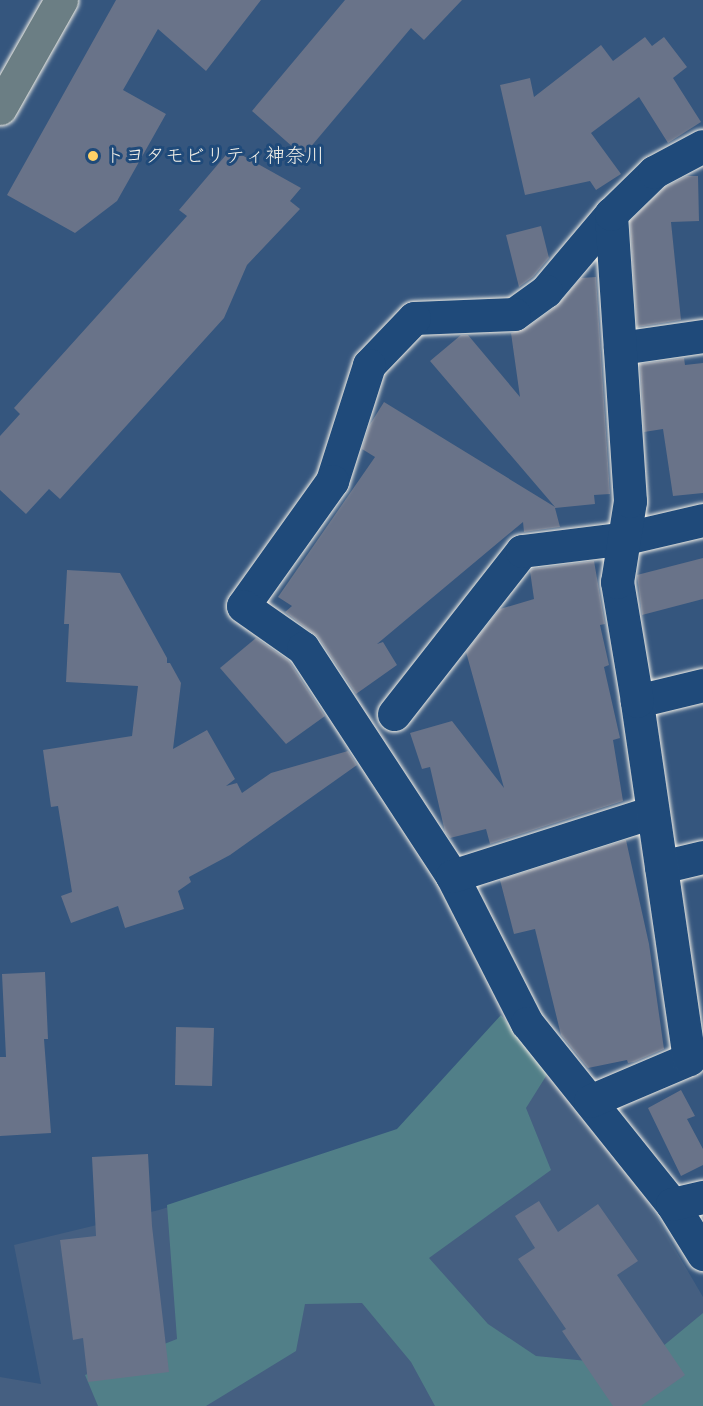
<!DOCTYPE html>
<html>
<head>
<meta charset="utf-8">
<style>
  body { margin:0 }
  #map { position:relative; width:703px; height:1406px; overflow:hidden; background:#35567e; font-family:Mynerve,"Klee One",sans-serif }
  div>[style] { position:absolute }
  .built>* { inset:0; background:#455f81 }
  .green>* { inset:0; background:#517f88 }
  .building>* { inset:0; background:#697389 }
  .roads { filter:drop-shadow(0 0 2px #f4f1e8) drop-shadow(0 0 2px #f4f1e8) }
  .street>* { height:33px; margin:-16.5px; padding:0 16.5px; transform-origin:16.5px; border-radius:16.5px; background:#1f4a7a }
  .primary>* { height:33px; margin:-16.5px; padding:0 16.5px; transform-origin:16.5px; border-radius:16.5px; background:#6b7e84 }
  .dots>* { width:16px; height:16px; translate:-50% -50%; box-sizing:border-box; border:3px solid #1f4a7a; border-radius:50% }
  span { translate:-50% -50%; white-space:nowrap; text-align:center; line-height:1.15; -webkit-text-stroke:6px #1f4a7a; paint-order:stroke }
  .poi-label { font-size:20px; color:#f4f1e8 }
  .left { translate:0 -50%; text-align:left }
</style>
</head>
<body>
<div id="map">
  <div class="built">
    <i style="clip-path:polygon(508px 1011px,638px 1186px,703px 1297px,703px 1406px,0 1406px,0 1377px,41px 1384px,14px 1245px,159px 1210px,402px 1133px)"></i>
  </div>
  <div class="green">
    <i style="clip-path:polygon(501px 1015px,548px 1073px,526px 1108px,551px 1170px,429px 1258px,488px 1324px,536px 1356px,639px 1366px,703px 1313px,703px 1406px,435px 1406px,411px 1362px,362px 1303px,305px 1304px,296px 1351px,206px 1406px,98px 1406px,85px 1375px,177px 1339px,167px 1205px,397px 1129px)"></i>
  </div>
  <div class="building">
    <i style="clip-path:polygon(116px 0,261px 0,206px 71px,158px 29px,123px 90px,166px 114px,117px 201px,75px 233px,7px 195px)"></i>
    <i style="clip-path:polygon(345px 0,462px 0,424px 40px,411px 28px,303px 156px,252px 111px)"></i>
    <i style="clip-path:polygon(645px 37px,652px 46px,664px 37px,687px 67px,673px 78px,701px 122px,668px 143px,639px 97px,591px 133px,621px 174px,596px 190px,590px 181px,525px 195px,500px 85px,530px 78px,534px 97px,601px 45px,613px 61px)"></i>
    <i style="clip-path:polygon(231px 149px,301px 188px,290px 201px,300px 209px,247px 265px,224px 318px,60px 499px,49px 489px,26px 514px,0 490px,0 436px,20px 414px,14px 408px,187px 216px,179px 210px)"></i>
    <i style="clip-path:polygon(687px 176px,698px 176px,699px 221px,671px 222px,681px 320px,637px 327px,630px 221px,665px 187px)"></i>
    <i style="clip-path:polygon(541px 226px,549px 258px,533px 277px,519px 287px,506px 235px)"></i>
    <i style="clip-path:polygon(596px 277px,610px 494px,594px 495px,595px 504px,555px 508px,560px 527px,524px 532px,523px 522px,377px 644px,383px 642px,397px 665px,356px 694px,318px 637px,285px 612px,292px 606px,278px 597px,375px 457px,362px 449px,369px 426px,384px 402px,555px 507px,430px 361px,461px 335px,468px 335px,520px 397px,511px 333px,525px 329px,557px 306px,581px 278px)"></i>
    <i style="clip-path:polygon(684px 358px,685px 365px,703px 363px,703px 493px,673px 496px,663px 429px,644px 432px,640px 364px)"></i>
    <i style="clip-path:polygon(703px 558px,703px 599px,642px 615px,637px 575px)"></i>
    <i style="clip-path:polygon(594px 561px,605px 624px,600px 625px,609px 665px,604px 667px,620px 738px,613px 740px,623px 801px,490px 844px,486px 829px,450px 838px,445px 832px,430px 767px,422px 769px,410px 733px,452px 721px,504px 788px,466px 652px,500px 609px,534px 599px,530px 571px,532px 569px)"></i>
    <i style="clip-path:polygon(67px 570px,120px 573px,167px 658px,167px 663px,170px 663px,181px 683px,173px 749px,207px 730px,235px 779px,226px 786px,237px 783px,242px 793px,271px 773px,348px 751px,357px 765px,230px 855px,189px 877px,191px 882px,178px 891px,184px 909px,125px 928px,118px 906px,71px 923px,61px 896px,72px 892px,58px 806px,51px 807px,43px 750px,132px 736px,138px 686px,66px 682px,69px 624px,64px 624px)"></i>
    <i style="clip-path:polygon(256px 638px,289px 661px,325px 716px,286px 744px,220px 668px)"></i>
    <i style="clip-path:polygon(626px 840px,649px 944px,664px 1049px,634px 1062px,628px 1063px,627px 1060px,588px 1068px,561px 1035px,535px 929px,514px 934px,500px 880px)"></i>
    <i style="clip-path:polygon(45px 972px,48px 1039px,44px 1039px,51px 1133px,0 1136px,0 1057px,6px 1057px,2px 974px)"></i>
    <i style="clip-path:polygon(176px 1027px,214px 1028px,212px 1086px,175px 1085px)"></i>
    <i style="clip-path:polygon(681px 1090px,695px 1116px,687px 1119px,703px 1149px,703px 1165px,681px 1176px,648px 1108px)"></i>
    <i style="clip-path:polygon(148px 1154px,152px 1226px,169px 1372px,88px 1382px,83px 1338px,73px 1340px,60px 1240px,96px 1236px,92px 1157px)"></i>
    <i style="clip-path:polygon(539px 1201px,558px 1232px,598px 1204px,638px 1261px,617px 1275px,685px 1375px,641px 1406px,613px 1406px,562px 1331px,566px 1329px,518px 1259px,535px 1248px,515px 1216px)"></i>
  </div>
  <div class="roads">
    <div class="street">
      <i style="left:611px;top:214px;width:101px;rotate:130.2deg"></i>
      <i style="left:546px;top:291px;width:39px;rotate:144deg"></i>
      <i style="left:514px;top:314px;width:100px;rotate:177.7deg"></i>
      <i style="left:414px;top:318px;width:65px;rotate:133.8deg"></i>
      <i style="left:369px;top:365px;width:122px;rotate:107.7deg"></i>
      <i style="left:332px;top:481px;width:153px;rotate:125.5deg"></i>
      <i style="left:243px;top:606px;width:73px;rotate:35deg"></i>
      <i style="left:303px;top:648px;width:272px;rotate:56.8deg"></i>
      <i style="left:452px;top:876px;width:165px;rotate:63deg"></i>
      <i style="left:527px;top:1023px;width:232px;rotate:51.3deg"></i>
      <i style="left:672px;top:1204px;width:59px;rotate:58.2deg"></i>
      <i style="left:620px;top:348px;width:84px;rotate:-8.2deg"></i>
      <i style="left:637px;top:701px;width:68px;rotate:-13.6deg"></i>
      <i style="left:394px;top:714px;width:207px;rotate:-51.9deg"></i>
      <i style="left:522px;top:551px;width:105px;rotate:-7.1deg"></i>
      <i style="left:626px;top:538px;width:79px;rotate:-13.2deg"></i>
      <i style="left:661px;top:867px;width:43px;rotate:-13.4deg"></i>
      <i style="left:452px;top:876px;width:210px;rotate:-17.7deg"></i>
      <i style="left:590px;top:1101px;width:108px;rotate:-23deg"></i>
      <i style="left:689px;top:1059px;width:362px;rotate:-98.3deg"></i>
      <i style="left:637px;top:701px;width:121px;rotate:-99.5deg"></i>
      <i style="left:617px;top:582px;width:82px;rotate:-80.9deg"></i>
      <i style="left:630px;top:501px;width:288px;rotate:-93.8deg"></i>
      <i style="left:611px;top:214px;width:60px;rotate:-44.3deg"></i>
      <i style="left:654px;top:172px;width:55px;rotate:-28deg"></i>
      <i style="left:672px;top:1204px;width:32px;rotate:-13deg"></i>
    </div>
    <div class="primary">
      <i style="left:0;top:108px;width:124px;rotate:-60.5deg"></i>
    </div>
  </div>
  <div class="dots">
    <i style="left:93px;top:156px;background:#ffd166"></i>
  </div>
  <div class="poi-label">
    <span class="left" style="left:105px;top:156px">トヨタモビリティ神奈川</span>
  </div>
</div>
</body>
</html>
